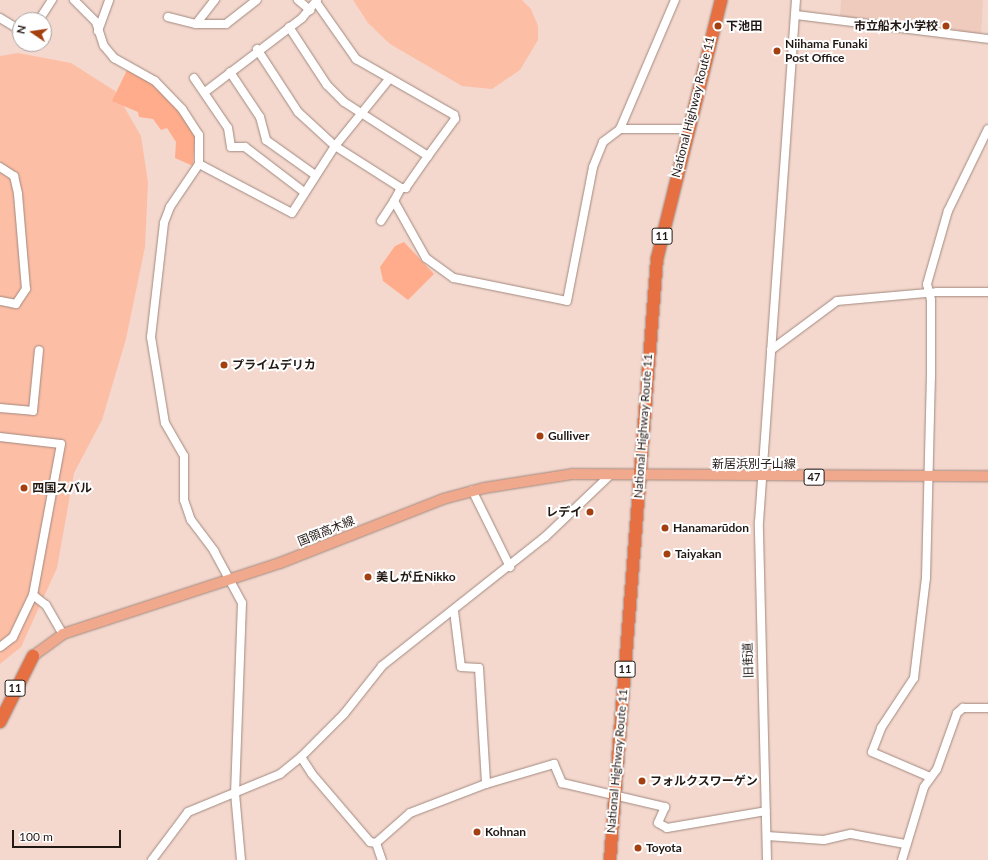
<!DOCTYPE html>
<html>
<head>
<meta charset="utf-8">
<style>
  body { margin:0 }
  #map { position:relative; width:988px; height:860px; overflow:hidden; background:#f4d8ce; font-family:Lato,"Noto Sans JP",sans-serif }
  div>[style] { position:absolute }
  .built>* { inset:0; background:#efcbbe }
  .green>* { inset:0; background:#fdbea6 }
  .water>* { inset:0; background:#ffac8c }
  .roads { filter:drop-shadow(0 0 1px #a2897f) drop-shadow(0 0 1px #a2897f) }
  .minor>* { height:8px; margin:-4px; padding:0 4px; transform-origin:4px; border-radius:4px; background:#fff }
  .major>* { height:10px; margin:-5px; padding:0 5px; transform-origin:5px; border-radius:5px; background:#f0a98d }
  .highway>* { height:12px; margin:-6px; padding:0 6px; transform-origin:6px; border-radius:6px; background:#e67041 }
  .dots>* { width:11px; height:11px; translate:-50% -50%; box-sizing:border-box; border:2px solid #fff; border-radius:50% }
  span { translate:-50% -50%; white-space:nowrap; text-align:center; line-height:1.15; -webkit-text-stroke:4px #fff; paint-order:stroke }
  .shield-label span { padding:1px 3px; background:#fff; border:1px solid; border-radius:3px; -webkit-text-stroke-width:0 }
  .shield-label { font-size:11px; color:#221814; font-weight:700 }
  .poi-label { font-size:12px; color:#221814; font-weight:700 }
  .left { translate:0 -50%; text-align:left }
  .right { translate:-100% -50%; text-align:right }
  .street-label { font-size:12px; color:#221814 }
  .north { position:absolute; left:12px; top:12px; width:40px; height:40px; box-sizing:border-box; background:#fff; border:1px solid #a7a3a1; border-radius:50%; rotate:283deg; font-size:11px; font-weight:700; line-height:16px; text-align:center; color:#221814 }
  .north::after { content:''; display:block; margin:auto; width:14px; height:18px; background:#a43f0f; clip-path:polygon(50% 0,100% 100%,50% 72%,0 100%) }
  .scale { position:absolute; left:12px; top:830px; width:109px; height:18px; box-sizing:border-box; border:2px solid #221814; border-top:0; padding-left:5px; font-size:12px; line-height:14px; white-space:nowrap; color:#221814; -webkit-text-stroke:3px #fff; paint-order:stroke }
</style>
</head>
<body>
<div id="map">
  <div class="built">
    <i style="clip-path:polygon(841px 0,983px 0,981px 36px,840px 17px)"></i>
  </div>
  <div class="green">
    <i style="clip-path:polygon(353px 0,522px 0,531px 9px,538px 26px,538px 40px,520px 70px,492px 89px,462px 86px,390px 44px,368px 23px)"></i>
    <i style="clip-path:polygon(18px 53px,71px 63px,115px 91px,141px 136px,148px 182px,145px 247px,126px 339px,102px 420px,74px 473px,57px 568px,21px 647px,0 664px,0 56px)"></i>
  </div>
  <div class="water">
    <i style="clip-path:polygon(127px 70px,146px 78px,179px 111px,195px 135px,193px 166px,175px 158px,176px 142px,167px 128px,161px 130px,153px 119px,139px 117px,138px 112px,112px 101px)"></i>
    <i style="clip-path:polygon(404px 242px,434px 274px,408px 300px,383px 281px,380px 267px,395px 246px)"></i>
  </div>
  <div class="roads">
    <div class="minor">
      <i style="left:74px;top:0;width:31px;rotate:45deg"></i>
      <i style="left:96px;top:22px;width:25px;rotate:72deg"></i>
      <i style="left:104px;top:46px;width:16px;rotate:50deg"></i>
      <i style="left:114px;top:58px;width:47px;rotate:29.3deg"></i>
      <i style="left:155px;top:81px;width:39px;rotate:46deg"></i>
      <i style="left:182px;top:109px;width:31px;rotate:57deg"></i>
      <i style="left:199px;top:135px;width:29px;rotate:90deg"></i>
      <i style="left:199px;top:164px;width:52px;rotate:124deg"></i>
      <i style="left:170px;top:207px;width:17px;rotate:111deg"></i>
      <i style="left:164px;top:223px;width:115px;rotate:96.5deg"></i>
      <i style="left:151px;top:337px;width:87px;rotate:80.8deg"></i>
      <i style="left:165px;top:423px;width:38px;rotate:60deg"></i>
      <i style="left:184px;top:456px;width:44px;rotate:90deg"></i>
      <i style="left:184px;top:500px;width:21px;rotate:71deg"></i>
      <i style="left:191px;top:520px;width:39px;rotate:53deg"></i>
      <i style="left:214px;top:551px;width:59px;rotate:61.7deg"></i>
      <i style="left:242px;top:603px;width:190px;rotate:92.1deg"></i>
      <i style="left:235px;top:793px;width:67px;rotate:84.9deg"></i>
      <i style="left:298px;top:0;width:16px;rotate:40deg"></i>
      <i style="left:675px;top:0;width:140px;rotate:113.1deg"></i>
      <i style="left:620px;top:129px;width:67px"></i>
      <i style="left:316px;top:2px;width:70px;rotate:54.9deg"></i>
      <i style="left:356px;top:59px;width:113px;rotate:29.7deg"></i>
      <i style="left:454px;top:115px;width:4px;rotate:76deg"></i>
      <i style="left:455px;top:119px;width:46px;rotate:126.1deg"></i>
      <i style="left:796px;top:15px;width:193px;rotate:7.1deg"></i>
      <i style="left:168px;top:17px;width:29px;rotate:14deg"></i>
      <i style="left:196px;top:24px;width:30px"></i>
      <i style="left:226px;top:24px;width:39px;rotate:-38deg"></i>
      <i style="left:0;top:18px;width:23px;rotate:31deg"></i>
      <i style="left:39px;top:20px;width:24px;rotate:-57deg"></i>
      <i style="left:196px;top:24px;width:31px;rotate:-52deg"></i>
      <i style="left:289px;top:27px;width:69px;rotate:56.8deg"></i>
      <i style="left:327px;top:85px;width:24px;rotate:45deg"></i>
      <i style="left:344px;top:102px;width:100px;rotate:32.7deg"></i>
      <i style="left:428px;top:156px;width:39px;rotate:125deg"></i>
      <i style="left:406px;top:188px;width:5px;rotate:180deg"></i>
      <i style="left:98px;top:31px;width:33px;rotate:-70deg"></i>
      <i style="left:257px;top:49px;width:75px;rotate:56.9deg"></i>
      <i style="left:298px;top:112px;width:50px;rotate:42.6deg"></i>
      <i style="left:335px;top:146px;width:78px;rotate:32.5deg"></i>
      <i style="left:401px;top:188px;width:15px;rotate:118deg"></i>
      <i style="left:230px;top:72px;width:54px;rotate:56.3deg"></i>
      <i style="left:260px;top:117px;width:24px;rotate:75deg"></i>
      <i style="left:266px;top:140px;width:60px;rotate:35.5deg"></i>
      <i style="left:194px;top:78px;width:60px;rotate:55.8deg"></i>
      <i style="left:228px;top:128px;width:19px;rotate:81deg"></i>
      <i style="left:231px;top:147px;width:14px"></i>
      <i style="left:245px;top:147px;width:74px;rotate:37.3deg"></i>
      <i style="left:205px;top:92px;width:122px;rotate:-37.3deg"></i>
      <i style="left:302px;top:18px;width:23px;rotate:-50deg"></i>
      <i style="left:199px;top:164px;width:105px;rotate:27.8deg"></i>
      <i style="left:292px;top:213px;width:80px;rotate:-57.3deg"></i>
      <i style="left:335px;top:146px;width:87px;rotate:-51deg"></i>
      <i style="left:0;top:167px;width:17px;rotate:33deg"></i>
      <i style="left:14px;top:176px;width:18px;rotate:77deg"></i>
      <i style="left:18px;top:194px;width:95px;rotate:85.2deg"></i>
      <i style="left:26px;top:289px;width:18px;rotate:124deg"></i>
      <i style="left:16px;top:304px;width:16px;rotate:-169deg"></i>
      <i style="left:381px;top:221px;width:24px;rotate:-57deg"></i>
      <i style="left:394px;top:201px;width:65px;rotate:60.7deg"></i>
      <i style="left:426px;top:258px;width:34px;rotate:36deg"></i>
      <i style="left:454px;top:278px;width:115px;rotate:11.5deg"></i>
      <i style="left:567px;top:301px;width:136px;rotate:-79deg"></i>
      <i style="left:593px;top:167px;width:27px;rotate:-68deg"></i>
      <i style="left:603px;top:142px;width:21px;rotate:-37deg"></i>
      <i style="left:771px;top:350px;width:82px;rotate:-36.6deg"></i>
      <i style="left:837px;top:301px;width:100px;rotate:-5.1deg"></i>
      <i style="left:937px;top:292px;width:51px"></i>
      <i style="left:0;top:408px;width:33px;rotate:5deg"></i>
      <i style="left:33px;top:411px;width:61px;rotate:-84.4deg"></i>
      <i style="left:0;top:437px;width:61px;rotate:6.5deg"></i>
      <i style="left:61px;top:444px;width:154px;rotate:100.5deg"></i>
      <i style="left:33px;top:595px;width:47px;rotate:115.5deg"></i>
      <i style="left:13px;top:637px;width:16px;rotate:142deg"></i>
      <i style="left:472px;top:490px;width:86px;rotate:63.7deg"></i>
      <i style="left:33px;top:595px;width:16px;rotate:38deg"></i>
      <i style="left:46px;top:605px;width:34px;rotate:60deg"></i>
      <i style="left:454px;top:611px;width:56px;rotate:82.9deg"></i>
      <i style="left:461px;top:667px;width:18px;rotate:3deg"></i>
      <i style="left:479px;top:668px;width:116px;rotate:86.5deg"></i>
      <i style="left:301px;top:757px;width:20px;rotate:57deg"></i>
      <i style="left:312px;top:774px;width:89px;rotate:49.5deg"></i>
      <i style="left:370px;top:842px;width:6px;rotate:9deg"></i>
      <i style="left:376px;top:843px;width:45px;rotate:-41.4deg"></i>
      <i style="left:410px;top:813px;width:81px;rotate:-20.9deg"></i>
      <i style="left:486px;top:784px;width:71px;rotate:-16.4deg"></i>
      <i style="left:554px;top:764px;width:21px;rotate:67deg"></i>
      <i style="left:562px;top:783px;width:106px;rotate:13.1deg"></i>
      <i style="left:665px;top:807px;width:17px;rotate:114deg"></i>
      <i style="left:658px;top:823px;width:10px;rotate:29deg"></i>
      <i style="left:667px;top:828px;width:100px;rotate:-9.7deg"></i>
      <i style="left:930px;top:777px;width:63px;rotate:-156.7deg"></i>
      <i style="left:872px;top:752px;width:26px;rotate:-69deg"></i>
      <i style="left:881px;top:728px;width:60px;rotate:-56.6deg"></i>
      <i style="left:914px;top:678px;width:101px;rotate:-83.2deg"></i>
      <i style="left:926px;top:578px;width:202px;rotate:-88.6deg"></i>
      <i style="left:931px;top:376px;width:76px;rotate:-90deg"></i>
      <i style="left:931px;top:300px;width:16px;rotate:-104deg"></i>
      <i style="left:927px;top:284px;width:76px;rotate:-74deg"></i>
      <i style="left:948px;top:211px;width:91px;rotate:-64deg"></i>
      <i style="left:767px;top:836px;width:57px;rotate:4deg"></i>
      <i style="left:824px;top:840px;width:28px;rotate:-13deg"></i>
      <i style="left:851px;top:834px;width:55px;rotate:10.5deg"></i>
      <i style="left:376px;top:843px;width:18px;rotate:71deg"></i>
      <i style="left:152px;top:860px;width:60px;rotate:-53.1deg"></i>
      <i style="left:188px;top:812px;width:100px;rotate:-22.4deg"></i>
      <i style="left:280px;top:774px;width:27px;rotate:-39deg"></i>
      <i style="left:301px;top:757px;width:61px;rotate:-45deg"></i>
      <i style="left:344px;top:714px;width:61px;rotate:-51.6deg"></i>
      <i style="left:382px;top:666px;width:208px;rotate:-38.4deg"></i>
      <i style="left:545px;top:537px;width:88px;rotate:-43.6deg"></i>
      <i style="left:767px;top:860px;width:338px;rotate:-91.4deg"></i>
      <i style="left:759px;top:522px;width:523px;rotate:-85.95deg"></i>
      <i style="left:902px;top:860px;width:76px;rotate:-73.2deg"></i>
      <i style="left:924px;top:787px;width:22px;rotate:-54deg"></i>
      <i style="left:937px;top:769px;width:59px;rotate:-70.3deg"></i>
      <i style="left:957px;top:713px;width:8px;rotate:-40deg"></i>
      <i style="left:963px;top:708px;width:25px"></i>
    </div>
    <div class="major">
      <i style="left:33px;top:656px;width:37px;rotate:-36deg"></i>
      <i style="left:63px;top:634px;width:228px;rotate:-18.1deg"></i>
      <i style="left:280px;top:563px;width:175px;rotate:-21.4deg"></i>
      <i style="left:443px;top:499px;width:42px;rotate:-15deg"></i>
      <i style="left:484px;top:488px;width:89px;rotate:-9deg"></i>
      <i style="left:572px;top:474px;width:416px;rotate:0.3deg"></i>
    </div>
    <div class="highway">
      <i style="left:0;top:722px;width:74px;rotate:-63.4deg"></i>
      <i style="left:610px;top:860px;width:603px;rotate:-85.53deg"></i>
      <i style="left:657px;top:259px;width:267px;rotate:-76.1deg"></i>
    </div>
  </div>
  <div class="dots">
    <i style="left:718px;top:26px;background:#a43f0f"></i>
    <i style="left:946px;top:26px;background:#a43f0f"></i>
    <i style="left:777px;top:51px;background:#a43f0f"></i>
    <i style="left:224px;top:365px;background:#a43f0f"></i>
    <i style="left:540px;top:436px;background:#a43f0f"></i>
    <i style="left:24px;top:488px;background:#a43f0f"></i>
    <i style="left:590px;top:512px;background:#a43f0f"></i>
    <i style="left:665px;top:528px;background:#a43f0f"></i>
    <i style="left:667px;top:554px;background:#a43f0f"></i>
    <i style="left:368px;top:577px;background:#a43f0f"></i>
    <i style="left:642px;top:781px;background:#a43f0f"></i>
    <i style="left:477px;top:832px;background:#a43f0f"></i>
    <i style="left:638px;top:848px;background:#a43f0f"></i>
  </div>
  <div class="shield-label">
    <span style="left:662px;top:236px">11</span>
    <span style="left:814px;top:477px">47</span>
    <span style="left:625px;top:669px">11</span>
    <span style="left:15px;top:688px">11</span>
  </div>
  <div class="poi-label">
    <span class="left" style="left:726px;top:26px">下池田</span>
    <span class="right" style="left:938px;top:26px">市立船木小学校</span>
    <span class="left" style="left:785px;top:51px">Niihama Funaki<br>Post Office</span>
    <span class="left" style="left:232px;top:365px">プライムデリカ</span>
    <span class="left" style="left:548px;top:436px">Gulliver</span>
    <span class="left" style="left:32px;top:488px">四国スバル</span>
    <span class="right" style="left:582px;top:512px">レデイ</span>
    <span class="left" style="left:673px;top:528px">Hanamarūdon</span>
    <span class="left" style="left:675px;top:554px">Taiyakan</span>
    <span class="left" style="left:376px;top:577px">美しが丘Nikko</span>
    <span class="left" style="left:650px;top:781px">フォルクスワーゲン</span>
    <span class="left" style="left:485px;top:832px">Kohnan</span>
    <span class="left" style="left:646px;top:848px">Toyota</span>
  </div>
  <div class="street-label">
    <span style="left:693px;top:107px;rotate:-76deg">National Highway Route 11</span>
    <span style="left:643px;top:426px;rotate:-86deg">National Highway Route 11</span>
    <span style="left:754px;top:464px">新居浜別子山線</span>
    <span style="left:326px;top:531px;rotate:-22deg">国領高木線</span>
    <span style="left:748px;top:660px;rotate:-92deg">旧街道</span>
    <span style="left:617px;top:761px;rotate:-85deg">National Highway Route 11</span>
  </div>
  <div class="north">N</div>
  <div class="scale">100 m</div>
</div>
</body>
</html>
